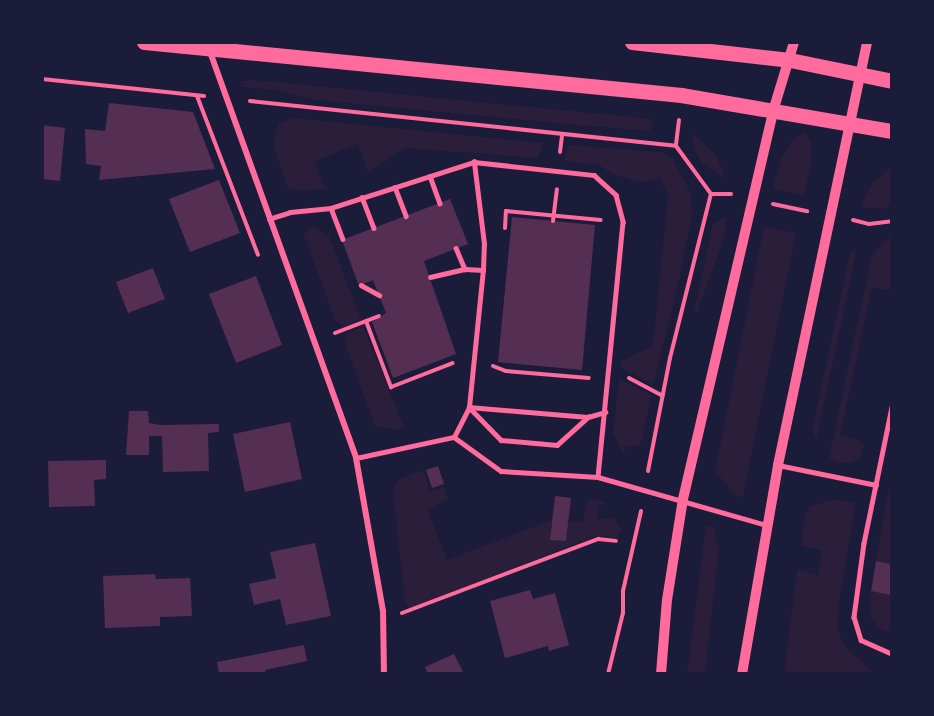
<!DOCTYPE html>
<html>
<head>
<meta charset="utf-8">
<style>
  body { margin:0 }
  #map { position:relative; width:934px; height:716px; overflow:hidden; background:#1b1b3a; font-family:Arial,sans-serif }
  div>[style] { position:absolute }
  .green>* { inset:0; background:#2a1e3b }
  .building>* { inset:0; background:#542f53 }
  .path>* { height:4px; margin:-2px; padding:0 2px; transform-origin:2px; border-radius:2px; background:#ff6b9d }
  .service>* { height:4.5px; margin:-2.25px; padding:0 2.25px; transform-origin:2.25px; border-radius:2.25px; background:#ff6b9d }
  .minor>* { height:6px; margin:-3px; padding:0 3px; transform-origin:3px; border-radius:3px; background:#ff6b9d }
  .tertiary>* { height:10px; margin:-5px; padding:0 5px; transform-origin:5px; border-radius:5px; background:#ff6b9d }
  .primary>* { height:15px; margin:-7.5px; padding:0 7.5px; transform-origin:7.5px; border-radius:7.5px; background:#ff6b9d }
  span { translate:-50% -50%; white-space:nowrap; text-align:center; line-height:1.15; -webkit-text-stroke:5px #1b1b3a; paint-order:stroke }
  .frame { position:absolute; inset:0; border:44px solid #1b1b3a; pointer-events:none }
</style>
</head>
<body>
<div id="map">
  <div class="green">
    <i style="clip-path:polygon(254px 80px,653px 119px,650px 131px,588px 126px,315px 100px,276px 90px,240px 87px,244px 81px)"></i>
    <i style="clip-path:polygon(292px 118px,544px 143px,538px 158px,405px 148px,368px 172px,358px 144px,315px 161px,325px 189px,301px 191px,288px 188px,273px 144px,278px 125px)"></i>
    <i style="clip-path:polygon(691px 132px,716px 155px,726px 179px,703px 164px,694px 149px)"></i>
    <i style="clip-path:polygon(804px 132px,811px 141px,811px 165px,804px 196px,773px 188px,781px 158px,793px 140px)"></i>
    <i style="clip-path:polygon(568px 145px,660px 152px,672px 158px,691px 194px,692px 216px,677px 290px,653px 385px,620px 367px,622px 361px,653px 345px,668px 196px,660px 178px,639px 182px,611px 173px,599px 165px,564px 161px)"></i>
    <i style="clip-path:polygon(892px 166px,892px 204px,884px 209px,861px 207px,870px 186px)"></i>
    <i style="clip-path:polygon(727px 217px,723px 241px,697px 313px,694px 312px,713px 223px)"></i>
    <i style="clip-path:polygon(313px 227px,329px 236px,361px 319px,344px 326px,336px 322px,303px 233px)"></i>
    <i style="clip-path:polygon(764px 227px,796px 233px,743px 497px,736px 496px,715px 471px)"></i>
    <i style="clip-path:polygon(892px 234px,892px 291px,872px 287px,840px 435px,859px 440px,864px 445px,861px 456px,852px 463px,840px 463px,829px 458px,872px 255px)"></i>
    <i style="clip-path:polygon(851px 250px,856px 253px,816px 440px,812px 430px)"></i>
    <i style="clip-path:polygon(363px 327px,404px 426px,398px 430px,375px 426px,344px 341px,347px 333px)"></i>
    <i style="clip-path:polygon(619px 379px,651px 395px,643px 437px,639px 445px,626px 447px,624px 454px,613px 433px)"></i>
    <i style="clip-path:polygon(423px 470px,430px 491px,444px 487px,448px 499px,428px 510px,447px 560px,552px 520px,550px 539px,566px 541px,568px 521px,583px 522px,586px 501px,594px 499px,609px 505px,599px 504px,598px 519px,615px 518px,622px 531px,616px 538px,598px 535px,409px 609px,405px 602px,393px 491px,398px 480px)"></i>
    <i style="clip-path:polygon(889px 488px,892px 489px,892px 564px,876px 561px)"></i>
    <i style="clip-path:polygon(835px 499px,856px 503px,839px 600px,838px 631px,845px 647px,876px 674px,784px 674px,797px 569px,818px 575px,822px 550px,801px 546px,804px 517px,810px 506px)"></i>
    <i style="clip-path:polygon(706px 526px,713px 526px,719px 549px,705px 674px,687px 674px)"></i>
    <i style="clip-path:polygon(892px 584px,892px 632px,883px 631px,871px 620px,871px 591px,890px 595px)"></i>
  </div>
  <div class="building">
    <i style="clip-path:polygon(109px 103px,193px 112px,215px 169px,99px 180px,101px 166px,86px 164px,85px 129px,105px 131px)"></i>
    <i style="clip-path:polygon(42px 125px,65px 128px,60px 181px,42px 179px)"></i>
    <i style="clip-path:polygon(219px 180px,240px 233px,190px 252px,169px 199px)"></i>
    <i style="clip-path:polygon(450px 199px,468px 244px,424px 261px,456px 354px,393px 378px,372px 322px,386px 313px,373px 280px,359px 286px,342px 240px)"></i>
    <i style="clip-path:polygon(512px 217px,595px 225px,582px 370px,498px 362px)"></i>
    <i style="clip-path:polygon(153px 268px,165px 299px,128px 313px,116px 282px)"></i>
    <i style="clip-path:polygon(256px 276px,282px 345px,236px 363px,209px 294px)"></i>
    <i style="clip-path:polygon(129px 411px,148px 411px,149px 423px,160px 425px,219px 424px,219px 432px,208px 433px,209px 471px,163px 472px,162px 436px,149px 436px,149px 455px,126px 455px)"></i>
    <i style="clip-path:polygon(290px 422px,302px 479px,245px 492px,233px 434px)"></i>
    <i style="clip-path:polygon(106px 460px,106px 479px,94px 480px,95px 506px,49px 507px,48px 461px)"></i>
    <i style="clip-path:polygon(438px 466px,444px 484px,432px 488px,426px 470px)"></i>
    <i style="clip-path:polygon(555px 496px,571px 498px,566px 541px,550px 540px)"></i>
    <i style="clip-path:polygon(315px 543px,331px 616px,286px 625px,280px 599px,254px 605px,249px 584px,276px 578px,270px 552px)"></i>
    <i style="clip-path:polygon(876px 561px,892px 564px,890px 595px,871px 591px)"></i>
    <i style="clip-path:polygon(155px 574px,156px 579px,190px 578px,192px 616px,160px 617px,160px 626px,105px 628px,103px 576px)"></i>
    <i style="clip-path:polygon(530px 590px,533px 599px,555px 593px,569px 645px,549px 651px,548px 646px,505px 658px,490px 601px)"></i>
    <i style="clip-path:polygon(304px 645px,307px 661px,265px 670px,266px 674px,219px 674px,217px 662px)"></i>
    <i style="clip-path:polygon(454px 654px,464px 674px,428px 674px,425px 667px)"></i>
  </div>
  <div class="path">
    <i style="left:42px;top:79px;width:163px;rotate:6deg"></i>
    <i style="left:197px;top:96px;width:170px;rotate:69deg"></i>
    <i style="left:250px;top:101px;width:428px;rotate:6deg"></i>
    <i style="left:679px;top:120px;width:26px;rotate:97deg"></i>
    <i style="left:676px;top:146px;width:59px;rotate:53.9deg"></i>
    <i style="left:560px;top:152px;width:17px;rotate:-83deg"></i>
    <i style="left:711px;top:194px;width:20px"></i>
    <i style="left:773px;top:204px;width:35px;rotate:12deg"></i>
    <i style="left:853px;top:220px;width:16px;rotate:14deg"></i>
    <i style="left:869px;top:224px;width:23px;rotate:-7deg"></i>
    <i style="left:553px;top:221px;width:32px;rotate:-83deg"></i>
    <i style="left:505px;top:228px;width:17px;rotate:-87deg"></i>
    <i style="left:506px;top:211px;width:95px;rotate:5.4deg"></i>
    <i style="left:366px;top:321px;width:71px;rotate:69.3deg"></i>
    <i style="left:391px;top:387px;width:66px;rotate:-21.2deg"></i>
    <i style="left:335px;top:333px;width:47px;rotate:-21.1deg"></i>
    <i style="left:493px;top:366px;width:14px;rotate:21deg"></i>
    <i style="left:506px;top:371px;width:83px;rotate:4.8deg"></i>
    <i style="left:629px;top:378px;width:38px;rotate:28deg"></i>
    <i style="left:648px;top:471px;width:115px;rotate:-79deg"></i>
    <i style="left:670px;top:358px;width:169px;rotate:-76deg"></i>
    <i style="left:402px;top:613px;width:210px;rotate:-20.7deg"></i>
    <i style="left:598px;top:539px;width:18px;rotate:6deg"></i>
    <i style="left:608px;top:674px;width:63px;rotate:-76.2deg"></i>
    <i style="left:623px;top:613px;width:22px;rotate:-90deg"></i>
    <i style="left:623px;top:591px;width:82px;rotate:-77.3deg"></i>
  </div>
  <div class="service">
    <i style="left:430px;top:176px;width:29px;rotate:70deg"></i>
    <i style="left:395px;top:187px;width:31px;rotate:69deg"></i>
    <i style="left:362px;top:197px;width:33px;rotate:69deg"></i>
    <i style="left:331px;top:208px;width:33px;rotate:69deg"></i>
    <i style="left:269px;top:219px;width:22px;rotate:-18deg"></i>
    <i style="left:290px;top:212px;width:41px;rotate:-5.6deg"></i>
    <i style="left:331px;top:208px;width:150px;rotate:-17.8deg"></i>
    <i style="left:474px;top:162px;width:121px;rotate:6.2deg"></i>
    <i style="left:594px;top:175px;width:30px;rotate:42deg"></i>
    <i style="left:616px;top:195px;width:28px;rotate:75deg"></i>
    <i style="left:623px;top:222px;width:256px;rotate:95.6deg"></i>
    <i style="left:456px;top:248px;width:23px;rotate:67deg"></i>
    <i style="left:430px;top:277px;width:36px;rotate:-13deg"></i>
    <i style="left:465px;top:269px;width:18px;rotate:3deg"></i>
    <i style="left:361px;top:285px;width:21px;rotate:29deg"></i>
    <i style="left:469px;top:407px;width:46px;rotate:45.9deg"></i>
    <i style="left:501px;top:440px;width:56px;rotate:5.1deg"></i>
    <i style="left:557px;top:445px;width:42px;rotate:-42.1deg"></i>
    <i style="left:469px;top:407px;width:119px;rotate:4.8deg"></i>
    <i style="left:588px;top:417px;width:18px;rotate:-16deg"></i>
    <i style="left:892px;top:407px;width:139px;rotate:101.6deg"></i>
    <i style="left:864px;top:543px;width:75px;rotate:97.7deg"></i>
    <i style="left:854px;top:617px;width:24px;rotate:73deg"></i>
    <i style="left:861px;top:640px;width:34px;rotate:24deg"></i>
    <i style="left:454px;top:437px;width:34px;rotate:-63deg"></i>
    <i style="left:469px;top:407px;width:138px;rotate:-84.2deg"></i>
    <i style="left:483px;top:270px;width:26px;rotate:-88deg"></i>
    <i style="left:484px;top:244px;width:83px;rotate:-97deg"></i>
    <i style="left:356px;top:458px;width:100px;rotate:-12.1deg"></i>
    <i style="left:454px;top:437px;width:58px;rotate:35.9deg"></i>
    <i style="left:501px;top:471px;width:97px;rotate:3.5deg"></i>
    <i style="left:598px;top:477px;width:176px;rotate:15.9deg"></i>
    <i style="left:778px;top:465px;width:100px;rotate:11.5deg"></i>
  </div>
  <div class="minor">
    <i style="left:209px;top:49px;width:435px;rotate:70.2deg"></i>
    <i style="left:356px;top:458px;width:155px;rotate:80deg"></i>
    <i style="left:383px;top:611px;width:63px;rotate:89.1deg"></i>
  </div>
  <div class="tertiary">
    <i style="left:661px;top:674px;width:74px;rotate:-85.4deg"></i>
    <i style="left:667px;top:600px;width:102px;rotate:-81deg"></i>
    <i style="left:683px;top:499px;width:401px;rotate:-76.9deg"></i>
    <i style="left:774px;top:108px;width:69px;rotate:-73.1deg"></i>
    <i style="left:742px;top:674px;width:212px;rotate:-80.2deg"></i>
    <i style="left:778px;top:465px;width:432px;rotate:-78.1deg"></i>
  </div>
  <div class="primary">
    <i style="left:144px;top:42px;width:540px;rotate:5.64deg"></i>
    <i style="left:681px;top:95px;width:214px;rotate:9.7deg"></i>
    <i style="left:632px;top:42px;width:159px;rotate:6.5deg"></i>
    <i style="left:790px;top:60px;width:104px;rotate:11.6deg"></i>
  </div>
  <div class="frame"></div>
</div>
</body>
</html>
